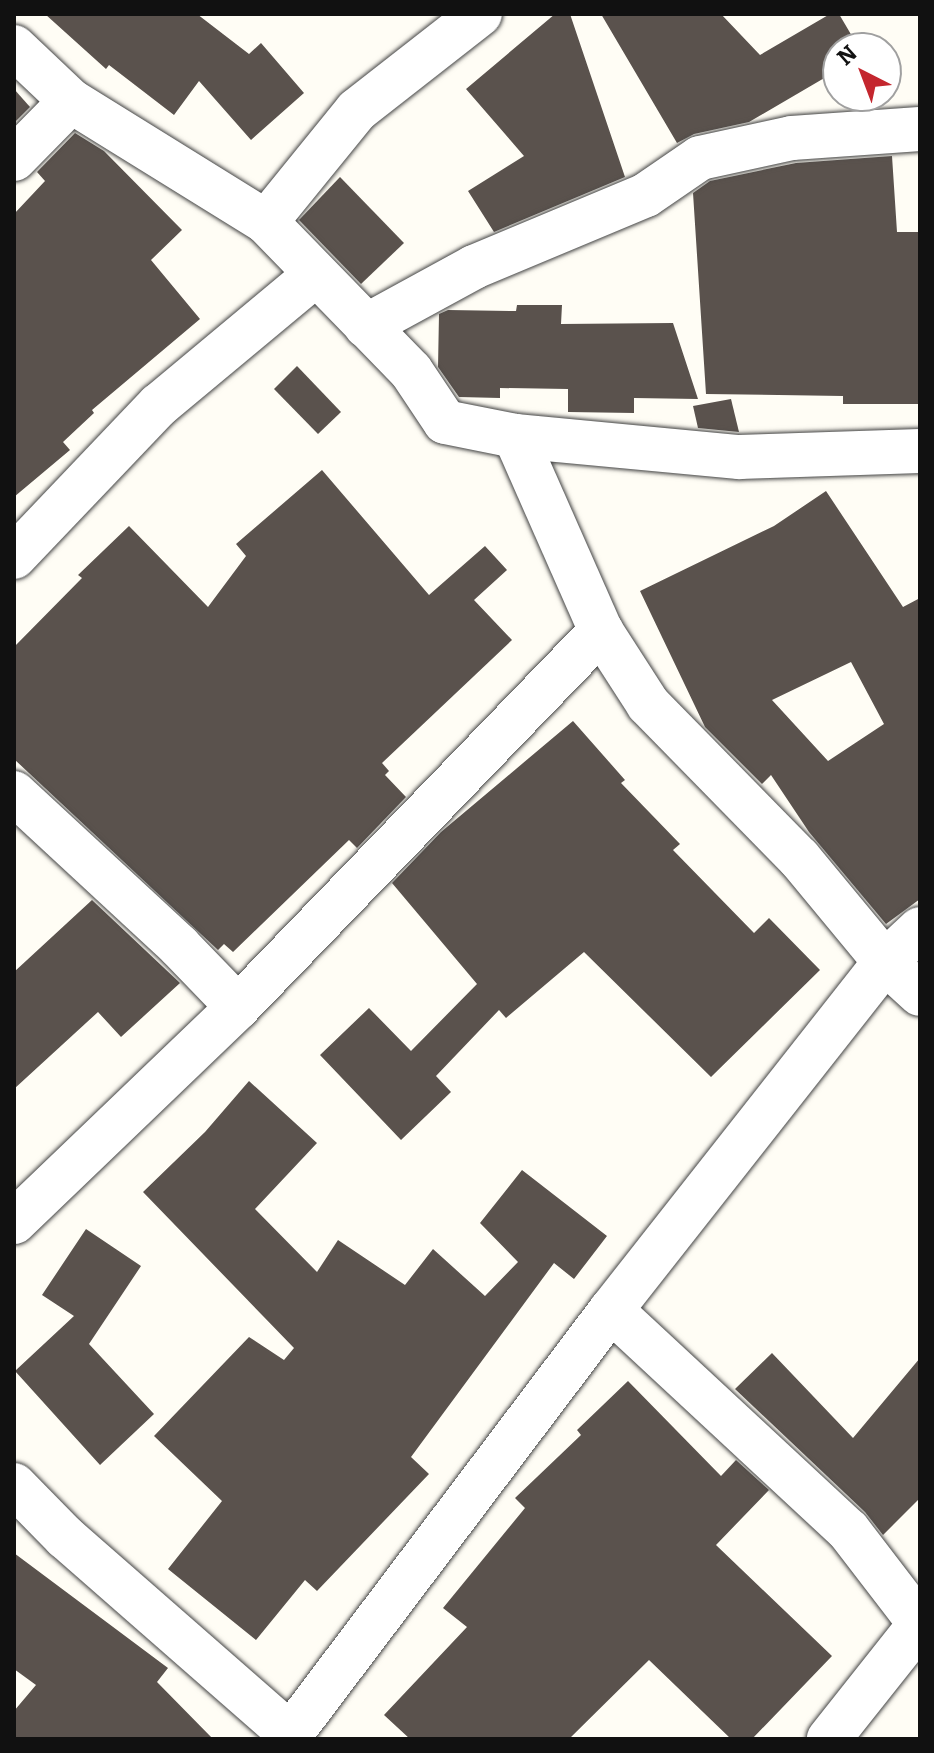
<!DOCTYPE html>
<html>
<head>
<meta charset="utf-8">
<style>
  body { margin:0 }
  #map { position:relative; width:934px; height:1753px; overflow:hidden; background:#fffdf5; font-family:Bitter,serif }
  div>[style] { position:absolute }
  .building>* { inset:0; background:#5a524d }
  .roads { filter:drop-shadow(0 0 2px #444) drop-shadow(0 0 2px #444) }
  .street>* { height:44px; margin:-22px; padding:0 22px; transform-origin:22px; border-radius:22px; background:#fff }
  span { translate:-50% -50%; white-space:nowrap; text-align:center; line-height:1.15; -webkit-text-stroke:8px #fff; paint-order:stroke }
  .frame { position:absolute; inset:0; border:16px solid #111; pointer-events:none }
  .north { position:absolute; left:822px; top:32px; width:80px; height:80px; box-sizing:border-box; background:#fff; border:2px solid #a0a0a0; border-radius:50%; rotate:318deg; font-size:22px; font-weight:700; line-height:32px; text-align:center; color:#111 }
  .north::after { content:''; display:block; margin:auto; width:28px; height:36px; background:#c4262e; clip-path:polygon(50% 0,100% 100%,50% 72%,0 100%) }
</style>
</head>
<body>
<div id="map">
  <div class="building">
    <i style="clip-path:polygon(45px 14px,197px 14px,249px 54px,261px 43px,304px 93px,251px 140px,199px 81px,174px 115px,109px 65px,106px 69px)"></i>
    <i style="clip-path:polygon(555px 14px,570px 14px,625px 177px,494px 232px,468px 191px,524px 156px,466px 89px)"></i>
    <i style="clip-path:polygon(601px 14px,721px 14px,760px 55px,830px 14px,839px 14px,859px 48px,838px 48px,838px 70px,749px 122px,694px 134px,677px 143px)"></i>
    <i style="clip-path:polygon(14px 89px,30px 107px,14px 123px)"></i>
    <i style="clip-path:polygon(75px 133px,104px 151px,182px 230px,151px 260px,200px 319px,92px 410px,94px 413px,63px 442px,70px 450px,14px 497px,14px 214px,45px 181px,37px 172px)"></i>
    <i style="clip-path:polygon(892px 156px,897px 232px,920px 232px,920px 404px,843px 404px,843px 396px,706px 394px,693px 193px,710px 181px,796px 163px)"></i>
    <i style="clip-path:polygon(340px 177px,404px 243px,361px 284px,299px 220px)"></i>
    <i style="clip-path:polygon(517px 305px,562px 305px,561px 324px,673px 323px,698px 399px,634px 398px,634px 413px,568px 412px,568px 389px,500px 388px,500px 398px,459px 397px,438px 367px,439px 314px,448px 310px,516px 311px)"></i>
    <i style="clip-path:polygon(297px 366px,341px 412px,318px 434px,274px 389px)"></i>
    <i style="clip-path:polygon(731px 399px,739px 432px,698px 428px,693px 406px)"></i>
    <i style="clip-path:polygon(322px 470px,429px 595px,485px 546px,507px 570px,474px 600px,512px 640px,382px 763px,389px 771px,385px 775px,406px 797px,357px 848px,349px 840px,233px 952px,224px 944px,218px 950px,14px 759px,14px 647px,82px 578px,78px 575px,129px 526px,208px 607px,246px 556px,236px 544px)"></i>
    <i style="clip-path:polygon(evenodd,826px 491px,903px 607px,920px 598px,920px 899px,886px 924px,809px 832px,771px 775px,762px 784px,705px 727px,640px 591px,774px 526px,826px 491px,851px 662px,884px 724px,828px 761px,772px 700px,851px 662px)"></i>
    <i style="clip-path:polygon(573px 721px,625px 780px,621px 783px,680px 844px,673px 850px,754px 933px,769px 918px,820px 970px,711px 1077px,584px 952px,506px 1018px,499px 1010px,436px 1076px,451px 1092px,401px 1140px,320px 1055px,369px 1008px,411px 1051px,477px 984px,392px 883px,441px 832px)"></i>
    <i style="clip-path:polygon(92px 900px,180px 983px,121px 1037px,98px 1012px,14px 1089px,14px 972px)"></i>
    <i style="clip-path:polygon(249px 1081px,317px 1143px,255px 1209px,317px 1272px,338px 1240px,405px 1285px,433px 1249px,485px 1296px,518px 1262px,480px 1223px,522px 1170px,607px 1236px,574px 1279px,554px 1263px,411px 1457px,429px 1474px,317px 1591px,305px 1580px,256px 1640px,168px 1569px,222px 1501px,154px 1436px,249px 1337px,284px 1360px,294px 1348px,143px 1192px,205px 1132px)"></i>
    <i style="clip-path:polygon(86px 1229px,141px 1266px,89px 1344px,154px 1414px,100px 1465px,15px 1371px,74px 1316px,42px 1295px)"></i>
    <i style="clip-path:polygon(772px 1353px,853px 1438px,920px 1358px,920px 1498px,883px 1535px,865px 1512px,735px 1389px)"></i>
    <i style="clip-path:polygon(628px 1381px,721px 1476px,736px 1460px,769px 1490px,716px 1545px,832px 1656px,752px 1739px,731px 1739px,649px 1660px,569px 1739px,410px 1739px,384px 1715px,467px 1627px,443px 1608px,525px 1508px,515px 1498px,581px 1435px,577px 1430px)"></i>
    <i style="clip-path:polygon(14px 1553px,168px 1668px,157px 1682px,213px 1739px,14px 1739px,14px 1711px,36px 1685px,14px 1669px)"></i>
  </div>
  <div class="roads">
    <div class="street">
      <i style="left:14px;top:47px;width:79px;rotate:43.5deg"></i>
      <i style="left:71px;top:101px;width:229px;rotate:31.8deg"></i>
      <i style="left:266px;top:222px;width:208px;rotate:45.8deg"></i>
      <i style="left:411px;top:371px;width:61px;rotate:56.3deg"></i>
      <i style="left:445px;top:422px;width:71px;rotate:11.3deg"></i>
      <i style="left:515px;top:436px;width:225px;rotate:5.4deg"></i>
      <i style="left:739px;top:457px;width:181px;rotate:-1.9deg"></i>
      <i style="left:14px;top:159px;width:81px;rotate:-45.5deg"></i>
      <i style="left:266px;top:222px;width:144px;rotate:-50.9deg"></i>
      <i style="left:357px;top:110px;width:156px;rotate:-38deg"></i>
      <i style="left:366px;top:326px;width:123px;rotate:-28.6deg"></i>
      <i style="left:474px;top:267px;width:186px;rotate:-22.7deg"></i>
      <i style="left:646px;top:195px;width:65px;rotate:-34.4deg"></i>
      <i style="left:700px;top:158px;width:94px;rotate:-12.3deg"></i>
      <i style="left:792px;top:138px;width:128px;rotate:-4deg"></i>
      <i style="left:515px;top:436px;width:213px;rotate:66.2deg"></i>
      <i style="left:601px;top:631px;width:87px;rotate:57.2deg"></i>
      <i style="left:648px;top:704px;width:216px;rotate:45.6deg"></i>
      <i style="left:799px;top:858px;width:135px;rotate:50.4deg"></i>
      <i style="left:885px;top:962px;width:47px;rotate:42.4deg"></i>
      <i style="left:14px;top:557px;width:210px;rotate:-46.4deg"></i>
      <i style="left:159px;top:405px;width:203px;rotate:-39.8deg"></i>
      <i style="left:14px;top:793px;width:225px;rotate:42.8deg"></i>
      <i style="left:179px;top:946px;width:85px;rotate:46deg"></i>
      <i style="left:14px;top:1222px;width:310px;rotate:-43.8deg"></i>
      <i style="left:238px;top:1007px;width:523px;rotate:-46.01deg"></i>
      <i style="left:611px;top:1310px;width:323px;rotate:42.9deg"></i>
      <i style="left:848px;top:1530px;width:118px;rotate:52.5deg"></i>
      <i style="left:920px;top:1624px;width:147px;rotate:128.4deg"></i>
      <i style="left:14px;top:1485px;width:73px;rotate:45.6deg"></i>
      <i style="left:65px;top:1537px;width:299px;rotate:41.2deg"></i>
      <i style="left:287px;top:1739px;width:538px;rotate:-52.94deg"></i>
      <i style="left:611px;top:1310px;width:443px;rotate:-51.8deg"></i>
      <i style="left:885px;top:962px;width:48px;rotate:-43.3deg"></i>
    </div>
  </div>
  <div class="frame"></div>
  <div class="north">N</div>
</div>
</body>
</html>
